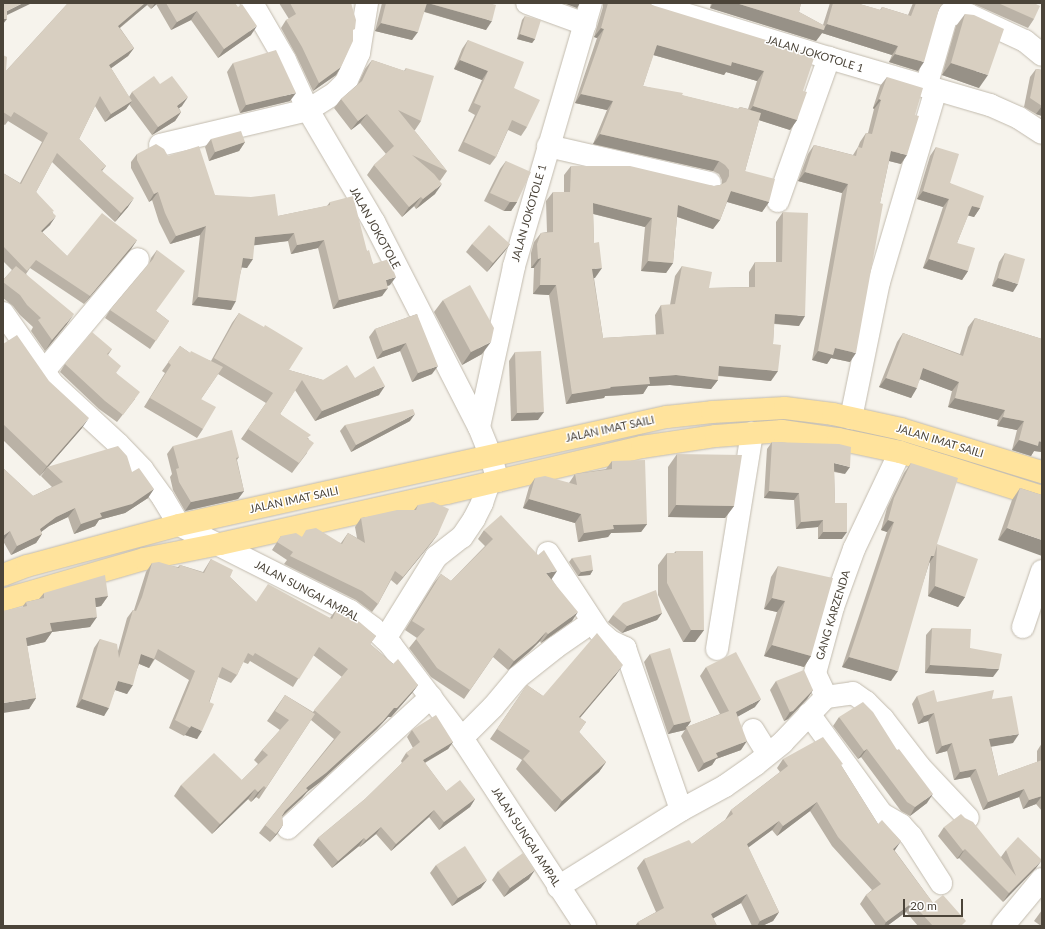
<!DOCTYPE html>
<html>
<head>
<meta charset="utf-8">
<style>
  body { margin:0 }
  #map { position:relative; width:1045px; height:929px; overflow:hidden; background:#f6f3ec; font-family:Lato,sans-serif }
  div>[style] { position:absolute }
  .roads { filter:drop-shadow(0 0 1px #c2bbae) drop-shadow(0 0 1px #c2bbae) }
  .minor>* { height:22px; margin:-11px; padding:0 11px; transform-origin:11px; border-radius:11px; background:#fff }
  .major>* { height:22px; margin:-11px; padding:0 11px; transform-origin:11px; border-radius:11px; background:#ffe39c }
  .wall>* { inset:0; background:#bab2a6 }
  .shaded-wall>* { inset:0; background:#979187 }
  .building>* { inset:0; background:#d8cfc1 }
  span { translate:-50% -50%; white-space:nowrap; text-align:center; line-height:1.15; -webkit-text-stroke:3px #fff; paint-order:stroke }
  .street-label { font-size:11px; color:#4b4439 }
  .frame { position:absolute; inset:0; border:4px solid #4b4439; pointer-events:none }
  .scale { position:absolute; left:903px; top:899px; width:60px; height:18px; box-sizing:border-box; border:2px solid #4b4439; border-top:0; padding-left:5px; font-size:12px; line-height:14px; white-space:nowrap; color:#4b4439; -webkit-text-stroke:3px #fff; paint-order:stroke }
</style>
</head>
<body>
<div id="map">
  <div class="roads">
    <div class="minor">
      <i style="left:252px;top:3px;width:66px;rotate:59.9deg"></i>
      <i style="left:285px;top:60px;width:55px;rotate:65.3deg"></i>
      <i style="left:308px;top:110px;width:130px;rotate:59.5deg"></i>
      <i style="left:374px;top:222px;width:230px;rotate:62.9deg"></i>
      <i style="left:479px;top:427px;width:32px;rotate:68deg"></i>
      <i style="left:491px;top:457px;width:25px;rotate:74deg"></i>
      <i style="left:527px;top:3px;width:62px;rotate:19.9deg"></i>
      <i style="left:649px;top:3px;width:188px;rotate:17deg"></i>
      <i style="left:829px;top:58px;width:168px;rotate:16.3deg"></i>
      <i style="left:990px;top:105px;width:32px;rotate:24deg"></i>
      <i style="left:1019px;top:118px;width:27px;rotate:33deg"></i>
      <i style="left:926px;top:87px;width:69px;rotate:-73.9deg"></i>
      <i style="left:945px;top:21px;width:9px;rotate:-58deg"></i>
      <i style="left:950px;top:13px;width:19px;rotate:6deg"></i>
      <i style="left:969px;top:15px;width:62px;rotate:24.9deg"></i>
      <i style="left:1025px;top:41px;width:22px;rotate:39deg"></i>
      <i style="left:160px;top:145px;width:152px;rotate:-13.3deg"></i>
      <i style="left:308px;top:110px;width:32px;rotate:-32deg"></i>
      <i style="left:335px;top:93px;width:16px;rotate:-45deg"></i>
      <i style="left:346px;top:82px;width:32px;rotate:-66deg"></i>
      <i style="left:359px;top:53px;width:51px;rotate:-80.9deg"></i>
      <i style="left:548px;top:146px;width:166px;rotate:12.9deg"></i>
      <i style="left:778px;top:201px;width:152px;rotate:-70.4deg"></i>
      <i style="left:3px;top:313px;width:85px;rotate:55deg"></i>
      <i style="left:52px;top:383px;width:90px;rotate:42.7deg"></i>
      <i style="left:118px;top:444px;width:35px;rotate:46deg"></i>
      <i style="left:142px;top:469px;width:36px;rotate:54deg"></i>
      <i style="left:163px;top:498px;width:31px;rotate:59deg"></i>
      <i style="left:179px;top:525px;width:191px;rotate:26.7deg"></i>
      <i style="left:350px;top:611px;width:29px;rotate:36deg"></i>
      <i style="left:373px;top:628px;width:25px;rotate:43deg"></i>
      <i style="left:391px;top:645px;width:121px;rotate:52.8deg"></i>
      <i style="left:464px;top:741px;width:221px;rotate:56.8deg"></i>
      <i style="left:44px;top:371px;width:146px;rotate:-50deg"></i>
      <i style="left:851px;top:418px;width:139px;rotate:-78.4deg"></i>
      <i style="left:879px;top:282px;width:200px;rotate:-73.5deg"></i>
      <i style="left:479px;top:427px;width:165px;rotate:-77.7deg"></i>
      <i style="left:514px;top:266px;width:274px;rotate:-73.7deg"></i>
      <i style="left:548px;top:553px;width:93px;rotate:56.8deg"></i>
      <i style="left:599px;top:631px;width:15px;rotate:42deg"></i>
      <i style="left:610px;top:641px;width:17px;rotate:25deg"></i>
      <i style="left:625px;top:648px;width:171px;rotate:70.9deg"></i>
      <i style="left:1023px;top:627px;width:59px;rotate:-71.3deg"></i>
      <i style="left:385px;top:639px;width:97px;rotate:-58.1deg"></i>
      <i style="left:436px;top:557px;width:33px;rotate:-38deg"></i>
      <i style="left:462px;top:537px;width:22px;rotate:-56deg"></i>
      <i style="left:474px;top:519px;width:18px;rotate:-63deg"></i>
      <i style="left:482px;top:503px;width:21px;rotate:-71deg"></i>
      <i style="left:717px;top:649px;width:219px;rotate:-80.8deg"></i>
      <i style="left:826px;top:697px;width:26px;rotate:-115deg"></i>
      <i style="left:815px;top:673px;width:68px;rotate:-74.7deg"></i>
      <i style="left:833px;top:607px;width:62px;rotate:-70.1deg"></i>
      <i style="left:854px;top:549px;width:107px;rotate:-64.6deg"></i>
      <i style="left:826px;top:697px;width:27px;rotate:-8deg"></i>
      <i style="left:853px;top:693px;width:16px;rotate:35deg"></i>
      <i style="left:866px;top:702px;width:24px;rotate:45deg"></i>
      <i style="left:883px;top:719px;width:59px;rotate:52.5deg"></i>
      <i style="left:919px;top:766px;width:71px;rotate:46.7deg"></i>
      <i style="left:809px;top:714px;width:124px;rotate:53.9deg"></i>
      <i style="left:882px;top:814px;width:22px;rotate:30deg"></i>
      <i style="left:901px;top:825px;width:15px;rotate:48deg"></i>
      <i style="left:911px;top:836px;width:56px;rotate:57.4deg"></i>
      <i style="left:753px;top:730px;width:28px;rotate:58deg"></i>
      <i style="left:462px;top:738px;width:44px;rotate:-45deg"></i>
      <i style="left:493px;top:707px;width:39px;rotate:-50deg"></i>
      <i style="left:518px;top:677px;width:48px;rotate:-38.3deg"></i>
      <i style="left:556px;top:647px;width:44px;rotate:-34.8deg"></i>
      <i style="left:288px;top:828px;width:194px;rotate:-42.5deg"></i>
      <i style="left:558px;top:887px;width:145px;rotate:-32deg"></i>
      <i style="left:681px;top:810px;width:50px;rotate:-28.6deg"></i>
      <i style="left:725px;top:786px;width:37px;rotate:-35deg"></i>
      <i style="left:755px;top:765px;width:36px;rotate:-39deg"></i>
      <i style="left:783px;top:742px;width:62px;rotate:-46.3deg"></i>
      <i style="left:1003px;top:926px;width:61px;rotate:-50.3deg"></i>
    </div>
    <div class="major">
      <i style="left:3px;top:575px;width:26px;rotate:-21deg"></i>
      <i style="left:27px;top:566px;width:157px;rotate:-15.1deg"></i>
      <i style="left:179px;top:525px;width:500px;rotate:-12.5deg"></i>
      <i style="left:667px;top:417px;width:45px;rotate:-6.3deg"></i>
      <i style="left:712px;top:412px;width:73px;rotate:-3.1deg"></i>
      <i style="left:785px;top:408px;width:48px;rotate:7.1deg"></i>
      <i style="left:833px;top:414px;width:70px;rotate:12.4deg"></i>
      <i style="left:901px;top:429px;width:147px;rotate:17deg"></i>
      <i style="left:3px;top:600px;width:147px;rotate:-16.2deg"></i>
      <i style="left:144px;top:559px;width:77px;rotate:-11.2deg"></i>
      <i style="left:220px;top:544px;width:233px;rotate:-12.7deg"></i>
      <i style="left:447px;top:493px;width:200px;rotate:-13.3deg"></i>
      <i style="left:642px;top:447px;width:75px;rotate:-8.5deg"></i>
      <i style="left:716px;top:436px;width:66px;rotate:-4.3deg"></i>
      <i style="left:782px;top:431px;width:57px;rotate:8.1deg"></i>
      <i style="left:838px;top:439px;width:63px;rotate:11.8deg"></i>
      <i style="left:900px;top:452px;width:149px;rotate:17.6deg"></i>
    </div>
  </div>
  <div class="wall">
    <i style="clip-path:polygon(68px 3px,235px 3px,251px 35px,218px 58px,191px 20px,171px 30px,156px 4px,151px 9px,147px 5px,120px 28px,134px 48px,128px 56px,111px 68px,129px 97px,132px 92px,160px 84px,182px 106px,179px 108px,181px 112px,175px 121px,152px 135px,129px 104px,126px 109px,105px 122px,95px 106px,79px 139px,106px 166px,102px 171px,128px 207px,115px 222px,52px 162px,36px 192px,53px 213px,50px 225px,42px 232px,67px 256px,137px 240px,131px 249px,84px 304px,30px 268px,26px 274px,67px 324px,45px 351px,31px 331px,33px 327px,20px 315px,13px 306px,3px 298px,3px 280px,12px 270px,3px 261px,3px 173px,20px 183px,42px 142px,8px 121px,5px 125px,3px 124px,3px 55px,6px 71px)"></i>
    <i style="clip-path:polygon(279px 3px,351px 3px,353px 31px,336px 75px,313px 91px,296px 55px,281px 28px,286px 20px,289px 19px)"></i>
    <i style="clip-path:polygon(382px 3px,489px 3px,486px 30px,424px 12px,412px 40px,375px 31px)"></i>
    <i style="clip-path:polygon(evenodd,603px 3px,649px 3px,652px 5px,803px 91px,797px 120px,790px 130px,759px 120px,745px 171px,769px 202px,762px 212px,727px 202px,720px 220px,713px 229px,677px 217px,673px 263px,666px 273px,641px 271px,645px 227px,593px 214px,594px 243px,595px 278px,594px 278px,603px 338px,656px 335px,655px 315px,661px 305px,670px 305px,675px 276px,682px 266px,709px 288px,749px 287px,749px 272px,755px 262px,776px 262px,776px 222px,783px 212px,799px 326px,774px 324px,773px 344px,771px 381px,718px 376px,718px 380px,711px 389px,670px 385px,648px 386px,643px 394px,605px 396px,604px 398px,566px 404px,549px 295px,533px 294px,534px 268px,531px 268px,531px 253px,534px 242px,541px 233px,547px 232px,546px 201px,553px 192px,564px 192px,564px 175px,571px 166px,714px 186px,720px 185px,722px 184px,722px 180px,719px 174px,713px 171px,593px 144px,607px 110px,575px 103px,597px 38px,594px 37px,603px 7px,603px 3px,653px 55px,724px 75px,726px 72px,757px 81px,748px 109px,740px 107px,738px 109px,643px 86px,653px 55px)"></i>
    <i style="clip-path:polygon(711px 3px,801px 3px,799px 12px,823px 25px,830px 3px,856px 3px,880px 10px,882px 7px,908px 15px,913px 3px,943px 3px,941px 5px,939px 9px,918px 71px,889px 62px,892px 55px,822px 33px,816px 41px,710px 8px)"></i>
    <i style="clip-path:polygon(970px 3px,1034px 3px,1034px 19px,1028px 28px,974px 4px)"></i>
    <i style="clip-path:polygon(965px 14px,979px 88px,942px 75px,956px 26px)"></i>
    <i style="clip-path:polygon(525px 16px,535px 39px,532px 43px,517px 39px,522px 20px)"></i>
    <i style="clip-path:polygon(468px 40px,514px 88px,527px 127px,521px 136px,508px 130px,496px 157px,490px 165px,458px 151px,475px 115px,468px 111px,482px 80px,454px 69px,462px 49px)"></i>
    <i style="clip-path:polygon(372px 60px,404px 71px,406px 68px,421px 121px,415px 130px,414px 130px,447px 171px,440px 181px,438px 180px,435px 194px,416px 209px,414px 206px,402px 217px,367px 175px,374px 165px,386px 154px,360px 123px,351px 130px,334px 108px,341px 99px,358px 84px,365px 69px)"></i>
    <i style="clip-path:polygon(233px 63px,290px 101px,240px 113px,227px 72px)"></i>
    <i style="clip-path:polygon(1036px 69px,1042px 70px,1042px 116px,1036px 114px,1024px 107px,1030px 77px)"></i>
    <i style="clip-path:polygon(887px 77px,901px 164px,889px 161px,880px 203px,850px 362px,831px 358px,827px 364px,812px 360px,842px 193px,798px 181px,808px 154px,814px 145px,853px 155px,858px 147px,860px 142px,866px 133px,868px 133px,874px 109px,873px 108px,880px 86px)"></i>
    <i style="clip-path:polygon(211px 139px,245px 142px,239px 151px,209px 161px,205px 147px)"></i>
    <i style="clip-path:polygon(936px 147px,950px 183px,980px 208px,974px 217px,968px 215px,957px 243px,968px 271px,962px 280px,923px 268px,943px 207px,917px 199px,930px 156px)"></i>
    <i style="clip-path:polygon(137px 154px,168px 156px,215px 195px,278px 216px,327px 206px,330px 202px,367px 251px,373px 264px,390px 285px,387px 286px,382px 296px,333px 309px,318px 248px,291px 254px,288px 241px,254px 245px,247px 268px,242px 267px,231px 310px,192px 305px,200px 235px,170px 244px,159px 222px,152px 200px,149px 202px,131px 168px,131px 162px)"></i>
    <i style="clip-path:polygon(506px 161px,517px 202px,511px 211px,504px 211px,484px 201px,500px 169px)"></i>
    <i style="clip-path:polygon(472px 244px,510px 244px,504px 252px,487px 272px,466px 252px)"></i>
    <i style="clip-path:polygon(157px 250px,156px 311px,169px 321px,150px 349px,105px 318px,110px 310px,149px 264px,151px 258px)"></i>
    <i style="clip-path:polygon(1005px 253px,1013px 292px,992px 286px,999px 262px)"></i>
    <i style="clip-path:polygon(443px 300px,482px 354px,462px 365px,434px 312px)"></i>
    <i style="clip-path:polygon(239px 313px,289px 370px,323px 380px,355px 378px,379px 395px,315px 421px,295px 390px,280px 414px,309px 439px,307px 453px,292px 473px,241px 439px,266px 403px,218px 374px,201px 399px,203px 429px,197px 438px,144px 407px,165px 373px,162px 371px,180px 346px,190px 353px,211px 361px,232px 323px)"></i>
    <i style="clip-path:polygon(417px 314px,432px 374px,412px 382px,400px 351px,377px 359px,369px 337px,375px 329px)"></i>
    <i style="clip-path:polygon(975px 318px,1042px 339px,1042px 452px,1034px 451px,1031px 456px,1012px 450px,1017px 430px,997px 426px,998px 420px,948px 407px,952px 391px,920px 379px,911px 398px,879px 387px,897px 342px,903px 333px,960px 354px,968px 327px)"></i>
    <i style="clip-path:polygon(3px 344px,82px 428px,48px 467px,132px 472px,148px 498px,125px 513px,99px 520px,95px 526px,74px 534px,68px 517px,49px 526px,41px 532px,42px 534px,36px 543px,11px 555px,3px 541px,3px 468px,33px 496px,52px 487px,41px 476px,45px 471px,40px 476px,3px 440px)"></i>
    <i style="clip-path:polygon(112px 349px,108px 355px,116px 373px,135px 399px,117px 422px,99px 409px,60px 372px,65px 364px)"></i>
    <i style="clip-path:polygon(515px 352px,538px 420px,511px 421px,509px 361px)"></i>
    <i style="clip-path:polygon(410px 421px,351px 452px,340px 431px,345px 425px)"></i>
    <i style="clip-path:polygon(772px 442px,845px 474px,834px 472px,835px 503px,842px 539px,818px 539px,818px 527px,796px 529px,794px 500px,764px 498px,767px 449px)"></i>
    <i style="clip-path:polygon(173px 446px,239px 457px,237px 460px,244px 491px,238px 499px,185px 511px,173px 490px,170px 477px,172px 474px,167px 454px)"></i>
    <i style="clip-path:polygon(677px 454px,734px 506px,725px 518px,668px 517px,668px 467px)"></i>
    <i style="clip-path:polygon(612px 461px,647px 524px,641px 532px,611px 533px,608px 537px,578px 542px,575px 523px,523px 508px,529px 487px,535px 478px,569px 483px,575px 474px,606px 469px)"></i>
    <i style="clip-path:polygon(911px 463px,937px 544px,965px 597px,958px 607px,928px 596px,930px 561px,891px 681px,842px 667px,887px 532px,881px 530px,887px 508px,904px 473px)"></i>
    <i style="clip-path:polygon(1020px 488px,1042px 495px,998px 540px,1012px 500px)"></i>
    <i style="clip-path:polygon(418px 505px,438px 534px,432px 542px,397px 585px,391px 580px,378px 604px,372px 612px,356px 600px,284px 564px,287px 560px,272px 550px,281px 536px,302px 537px,341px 543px,348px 533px,357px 538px,355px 527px,361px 518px,414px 510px)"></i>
    <i style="clip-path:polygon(484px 530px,551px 579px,572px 621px,541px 643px,540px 641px,529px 652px,508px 670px,493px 657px,464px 699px,431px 677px,409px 648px,417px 638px,405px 630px,434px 583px,441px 574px,451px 581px,485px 546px,478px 539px)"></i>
    <i style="clip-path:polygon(676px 551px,704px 630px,695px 642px,683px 642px,658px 595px,658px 565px,667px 553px,674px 553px)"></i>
    <i style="clip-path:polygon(572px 558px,593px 570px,590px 575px,578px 576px,569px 562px)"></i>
    <i style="clip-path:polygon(211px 559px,256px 602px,330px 618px,338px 607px,376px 636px,370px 644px,418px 685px,412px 693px,391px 717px,388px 717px,377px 729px,320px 782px,307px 792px,302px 798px,282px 817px,283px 825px,277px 834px,270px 842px,259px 833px,265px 825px,334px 739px,311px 720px,259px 799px,256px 797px,251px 802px,248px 799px,212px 834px,174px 796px,181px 785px,242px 780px,258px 764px,254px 760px,262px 750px,280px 730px,267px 721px,285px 695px,313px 712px,342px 677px,313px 655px,293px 687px,250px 661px,248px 664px,243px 662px,237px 675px,231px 683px,218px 677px,197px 739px,185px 735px,184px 736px,169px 728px,189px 680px,155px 659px,149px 668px,139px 664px,127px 694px,115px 690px,104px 716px,76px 707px,94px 648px,100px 639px,118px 651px,127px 618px,133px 610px,134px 610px,146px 572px,152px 563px,178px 567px,180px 565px,203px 572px)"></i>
    <i style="clip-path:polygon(778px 566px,811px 656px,804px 667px,764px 656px,777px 612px,764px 609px,771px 577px)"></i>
    <i style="clip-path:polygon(44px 593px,108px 596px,101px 606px,96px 607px,90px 627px,52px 632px,45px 642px,27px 646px,36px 698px,29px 709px,23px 606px,26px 602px,39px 599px)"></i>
    <i style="clip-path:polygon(662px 613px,657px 620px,622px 633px,608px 622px,613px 615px)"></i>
    <i style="clip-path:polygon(932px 628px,970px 648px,993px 677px,925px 673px,926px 635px)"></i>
    <i style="clip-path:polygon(650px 654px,691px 721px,687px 727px,720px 714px,700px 676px,706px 667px,755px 707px,738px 716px,741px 750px,716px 759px,712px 765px,698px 772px,681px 736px,685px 730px,668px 734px,644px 662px)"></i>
    <i style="clip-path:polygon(616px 675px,580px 718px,586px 722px,579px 732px,606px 762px,599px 772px,555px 812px,516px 769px,522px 760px,490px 739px,527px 685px,543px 696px)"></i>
    <i style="clip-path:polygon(776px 681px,813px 690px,807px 699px,788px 719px,784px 721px,770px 690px)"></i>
    <i style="clip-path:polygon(917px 696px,937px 702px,992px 699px,1013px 743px,991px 746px,998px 776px,1037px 762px,1037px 751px,1042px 743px,1042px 811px,1036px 804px,1023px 809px,1019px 797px,983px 810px,970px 777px,954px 780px,947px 751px,936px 754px,928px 721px,918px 724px,912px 704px)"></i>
    <i style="clip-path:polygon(839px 717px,897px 750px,927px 803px,910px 816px,901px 811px,861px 757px,858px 759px,833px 726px)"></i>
    <i style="clip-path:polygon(412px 730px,453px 742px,448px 749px,425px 763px,446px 791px,475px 799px,470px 807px,439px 830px,429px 817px,391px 851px,376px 834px,360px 847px,359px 846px,332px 868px,313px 845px,318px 838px,365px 799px,402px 763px,401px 761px,406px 753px,413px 748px,407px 737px)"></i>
    <i style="clip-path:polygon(783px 759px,841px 765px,895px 851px,933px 903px,963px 926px,918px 926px,906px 912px,887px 926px,876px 926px,860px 904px,866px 895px,872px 890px,832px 846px,810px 811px,777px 836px,772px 830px,748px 847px,779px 912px,773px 921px,762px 926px,752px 926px,741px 903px,713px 918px,717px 926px,635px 926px,638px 922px,656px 912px,637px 868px,644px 859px,692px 844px,725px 820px,731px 810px,780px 772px,777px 768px)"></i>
    <i style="clip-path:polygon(944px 827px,1001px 857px,1006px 850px,1036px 868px,1003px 902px,959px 858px,957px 859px,938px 836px)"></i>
    <i style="clip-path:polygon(436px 865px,481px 888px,452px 906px,430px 873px)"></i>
    <i style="clip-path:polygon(498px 871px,529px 879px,504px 897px,492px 880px)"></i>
    <i style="clip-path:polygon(1042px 910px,1042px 926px,1041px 926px,1034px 921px)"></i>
  </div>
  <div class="shaded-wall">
    <i style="clip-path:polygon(23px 3px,32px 3px,3px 17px,7px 11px)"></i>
    <i style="clip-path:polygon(145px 3px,148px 3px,147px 5px,112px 34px,118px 26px)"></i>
    <i style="clip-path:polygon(155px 3px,158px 3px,151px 9px)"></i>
    <i style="clip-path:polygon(427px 3px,492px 21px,486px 30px,422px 11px)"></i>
    <i style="clip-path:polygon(566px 3px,580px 3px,577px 8px,566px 4px)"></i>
    <i style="clip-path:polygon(713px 3px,736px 3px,823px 30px,827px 24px,898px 46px,892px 55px,822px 33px,816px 41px,710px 8px)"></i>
    <i style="clip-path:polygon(197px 11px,191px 20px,171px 30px,177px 22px)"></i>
    <i style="clip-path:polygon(3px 19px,7px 19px,3px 24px)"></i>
    <i style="clip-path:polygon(381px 23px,418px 32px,412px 40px,375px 31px)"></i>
    <i style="clip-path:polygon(257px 26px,251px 35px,218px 58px,224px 49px)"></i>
    <i style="clip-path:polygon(601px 28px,604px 29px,597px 38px,594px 37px)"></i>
    <i style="clip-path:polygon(520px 34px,535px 39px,532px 43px,517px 39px)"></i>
    <i style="clip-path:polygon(657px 45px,732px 62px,764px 71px,757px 81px,726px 72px,724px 75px,650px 54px)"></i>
    <i style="clip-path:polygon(134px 48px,128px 56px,103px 74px,109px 65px)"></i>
    <i style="clip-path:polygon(895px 54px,924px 62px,918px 71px,889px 62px)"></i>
    <i style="clip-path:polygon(460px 60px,488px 71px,482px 80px,454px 69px)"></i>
    <i style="clip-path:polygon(951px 63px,988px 75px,979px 88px,942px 75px)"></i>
    <i style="clip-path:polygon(341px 67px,336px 75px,313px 91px,319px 83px)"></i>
    <i style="clip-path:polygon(296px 93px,290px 101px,240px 113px,246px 105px)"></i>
    <i style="clip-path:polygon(581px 94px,613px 101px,607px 110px,575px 103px)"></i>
    <i style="clip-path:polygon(188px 97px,182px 106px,171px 114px,177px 106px)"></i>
    <i style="clip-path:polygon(879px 99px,881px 100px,874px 109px,873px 108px)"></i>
    <i style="clip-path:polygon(132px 101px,126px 109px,105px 122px,111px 114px)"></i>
    <i style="clip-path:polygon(753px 106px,797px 120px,790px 130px,746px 116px)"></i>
    <i style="clip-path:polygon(1042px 106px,1042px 116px,1036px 114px)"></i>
    <i style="clip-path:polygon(181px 112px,175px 121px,152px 135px,158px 127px)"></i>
    <i style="clip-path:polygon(367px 114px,360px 123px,351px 130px,358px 121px)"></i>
    <i style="clip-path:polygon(600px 134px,719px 161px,713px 171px,593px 144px)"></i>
    <i style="clip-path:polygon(245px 142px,239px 151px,209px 161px,215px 152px)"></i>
    <i style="clip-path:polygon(891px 151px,907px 155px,901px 164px,885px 160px)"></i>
    <i style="clip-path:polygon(805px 172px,848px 184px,842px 193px,798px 181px)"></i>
    <i style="clip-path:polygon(442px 184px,435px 194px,416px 209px,423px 199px)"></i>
    <i style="clip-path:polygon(731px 191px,769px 202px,762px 212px,724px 201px)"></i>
    <i style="clip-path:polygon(923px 191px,949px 199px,943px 207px,917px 199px)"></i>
    <i style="clip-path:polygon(158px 192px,152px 200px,149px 202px,154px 194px)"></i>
    <i style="clip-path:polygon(421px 197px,414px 206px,402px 217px,409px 207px)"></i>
    <i style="clip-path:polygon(134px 198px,128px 207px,115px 222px,121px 213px)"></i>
    <i style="clip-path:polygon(510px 202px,517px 202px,511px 211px,504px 211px)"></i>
    <i style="clip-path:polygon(593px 203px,652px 218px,645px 227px,586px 212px)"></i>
    <i style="clip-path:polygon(678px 205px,720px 220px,713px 229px,672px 215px)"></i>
    <i style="clip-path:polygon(972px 206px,980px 208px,974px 217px,966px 215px)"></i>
    <i style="clip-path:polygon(56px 216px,50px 225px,35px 239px,41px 231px)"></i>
    <i style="clip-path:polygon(206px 226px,200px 235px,170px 244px,176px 236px)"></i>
    <i style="clip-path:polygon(294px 233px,288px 241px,249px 246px,255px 237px)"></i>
    <i style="clip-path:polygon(137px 240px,131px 249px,84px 304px,90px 296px)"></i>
    <i style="clip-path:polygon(324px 240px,318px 248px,291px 254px,297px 245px)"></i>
    <i style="clip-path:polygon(510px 244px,504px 252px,487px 272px,493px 263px)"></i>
    <i style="clip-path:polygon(243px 258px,253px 259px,247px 268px,237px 267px)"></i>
    <i style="clip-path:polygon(541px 258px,534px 268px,531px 268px,538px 259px)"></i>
    <i style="clip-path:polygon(929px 259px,968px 271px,962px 280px,923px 268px)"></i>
    <i style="clip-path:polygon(648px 261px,673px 263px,666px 273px,641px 271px)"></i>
    <i style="clip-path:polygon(602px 268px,595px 278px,586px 279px,592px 269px)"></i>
    <i style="clip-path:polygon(396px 277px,390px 285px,380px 289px,386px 280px)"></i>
    <i style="clip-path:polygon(998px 278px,1018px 284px,1013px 292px,992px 286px)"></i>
    <i style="clip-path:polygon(540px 285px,556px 285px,549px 295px,533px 294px)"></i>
    <i style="clip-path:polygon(388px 288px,382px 296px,333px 309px,339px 300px)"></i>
    <i style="clip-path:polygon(198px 297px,236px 301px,231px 310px,192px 305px)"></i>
    <i style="clip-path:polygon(74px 314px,67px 324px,45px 351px,52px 340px)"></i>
    <i style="clip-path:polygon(775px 314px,805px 316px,799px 326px,769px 323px)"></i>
    <i style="clip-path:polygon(491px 342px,482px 354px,462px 365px,471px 352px)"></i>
    <i style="clip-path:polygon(406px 343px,400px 351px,377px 359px,383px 351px)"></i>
    <i style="clip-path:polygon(835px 348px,856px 353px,850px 362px,831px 358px,827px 364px,812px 360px,818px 351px)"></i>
    <i style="clip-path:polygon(438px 366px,432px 374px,412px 382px,418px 373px)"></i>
    <i style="clip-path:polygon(719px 366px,778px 371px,771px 381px,713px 375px)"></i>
    <i style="clip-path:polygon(923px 368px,959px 382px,952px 391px,917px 378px)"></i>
    <i style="clip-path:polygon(676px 375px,718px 380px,711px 389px,670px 385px,648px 386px,643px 394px,605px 396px,604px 398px,566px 404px,572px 394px,610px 387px,649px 377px)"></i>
    <i style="clip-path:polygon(886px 378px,917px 388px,911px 398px,879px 387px)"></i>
    <i style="clip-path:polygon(385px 386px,379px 395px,315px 421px,322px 411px)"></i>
    <i style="clip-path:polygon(955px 398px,1005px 410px,998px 420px,948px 407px)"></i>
    <i style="clip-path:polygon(544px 412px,538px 420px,511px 421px,517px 413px)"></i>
    <i style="clip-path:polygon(415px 414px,410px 421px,351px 452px,356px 445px)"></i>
    <i style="clip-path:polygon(1003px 417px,1024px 421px,1017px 430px,997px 426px)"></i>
    <i style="clip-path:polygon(89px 418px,82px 428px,48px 467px,47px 467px,40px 476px,47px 466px)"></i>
    <i style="clip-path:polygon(1019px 440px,1042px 442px,1042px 452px,1034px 451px,1031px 456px,1012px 450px)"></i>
    <i style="clip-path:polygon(834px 463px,850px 467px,845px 474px,829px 470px)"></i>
    <i style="clip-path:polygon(154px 489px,148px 498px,125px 513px,99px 520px,95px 526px,74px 534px,81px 524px,100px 513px)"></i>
    <i style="clip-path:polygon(244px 491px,238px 499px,185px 511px,191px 502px)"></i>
    <i style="clip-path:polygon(769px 491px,799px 493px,794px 500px,764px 498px)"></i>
    <i style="clip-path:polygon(529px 499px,581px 514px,575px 523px,523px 508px)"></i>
    <i style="clip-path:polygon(676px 505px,734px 506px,725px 518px,668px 517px)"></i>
    <i style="clip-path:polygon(75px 508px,68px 517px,49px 526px,33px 538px,40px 529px,56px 517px)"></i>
    <i style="clip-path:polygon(823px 520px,818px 527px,796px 529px,801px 522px)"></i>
    <i style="clip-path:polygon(888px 520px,894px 522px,887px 532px,881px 530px)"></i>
    <i style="clip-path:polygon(647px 524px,641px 532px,611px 533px,608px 537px,578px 542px,584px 533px,613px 525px)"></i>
    <i style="clip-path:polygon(1007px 528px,1042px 540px,1042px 556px,998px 540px)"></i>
    <i style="clip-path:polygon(10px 531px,3px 541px,3px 536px)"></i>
    <i style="clip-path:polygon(823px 532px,847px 532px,842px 539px,818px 539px)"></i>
    <i style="clip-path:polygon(42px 534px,36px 543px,11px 555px,17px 546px)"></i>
    <i style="clip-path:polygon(438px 534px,432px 542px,397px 585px,403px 577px)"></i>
    <i style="clip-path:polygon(931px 556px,934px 556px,927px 566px)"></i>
    <i style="clip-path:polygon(593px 570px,590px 575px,578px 576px,581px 572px)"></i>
    <i style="clip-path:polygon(557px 571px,551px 580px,546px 573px)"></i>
    <i style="clip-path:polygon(935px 586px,965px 597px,958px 607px,928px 596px)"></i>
    <i style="clip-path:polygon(108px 596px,101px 606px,87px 609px,95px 598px)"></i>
    <i style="clip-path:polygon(772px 598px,785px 601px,777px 612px,764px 609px)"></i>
    <i style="clip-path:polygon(578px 612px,572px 621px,541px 643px,548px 634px)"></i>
    <i style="clip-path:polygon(662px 613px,657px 620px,622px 633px,627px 626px)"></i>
    <i style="clip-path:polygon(97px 617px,90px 627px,52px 632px,45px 642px,19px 648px,26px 638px,50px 623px)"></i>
    <i style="clip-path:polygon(691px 630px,704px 630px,695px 642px,683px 642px)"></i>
    <i style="clip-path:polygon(546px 632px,540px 641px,529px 652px,508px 670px,514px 661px)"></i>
    <i style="clip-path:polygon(772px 645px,811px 656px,804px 667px,764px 656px)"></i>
    <i style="clip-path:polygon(141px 654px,154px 659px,149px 668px,135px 662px)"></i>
    <i style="clip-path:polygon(849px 657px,898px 671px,891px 681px,842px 667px)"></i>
    <i style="clip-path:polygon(623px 665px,616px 675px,572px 727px,579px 717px)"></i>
    <i style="clip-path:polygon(930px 665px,999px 669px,993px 677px,925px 673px)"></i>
    <i style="clip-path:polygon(118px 681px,133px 685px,127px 694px,112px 689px)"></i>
    <i style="clip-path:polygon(418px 685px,412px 693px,391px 717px,388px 717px,377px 729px,320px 782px,307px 792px,302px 798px,279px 819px,285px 811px,306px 788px)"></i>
    <i style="clip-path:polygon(813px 690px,807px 699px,788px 719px,784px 721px,790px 712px)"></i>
    <i style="clip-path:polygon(36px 698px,29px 709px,3px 713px,3px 703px)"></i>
    <i style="clip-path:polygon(82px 699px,109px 708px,104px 716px,76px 707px)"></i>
    <i style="clip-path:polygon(761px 699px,755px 707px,730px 721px,736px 712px)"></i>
    <i style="clip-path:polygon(934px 713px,928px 721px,918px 724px,924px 716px)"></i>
    <i style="clip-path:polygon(691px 721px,685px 730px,668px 734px,674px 725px)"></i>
    <i style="clip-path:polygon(191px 726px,202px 731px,197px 739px,185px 735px)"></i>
    <i style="clip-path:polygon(1019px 734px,1013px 743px,984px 748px,989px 739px)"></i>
    <i style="clip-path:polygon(747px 741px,741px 750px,716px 759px,712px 765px,698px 772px,704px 763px,716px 753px)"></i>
    <i style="clip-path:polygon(453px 742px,448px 749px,417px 767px,423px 760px)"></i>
    <i style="clip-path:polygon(952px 743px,947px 751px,936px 754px,942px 746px)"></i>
    <i style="clip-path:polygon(867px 749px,861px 757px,858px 759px,864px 751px)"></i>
    <i style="clip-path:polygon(606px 762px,599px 772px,555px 812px,562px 801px)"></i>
    <i style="clip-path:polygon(976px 769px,970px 777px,954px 780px,960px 772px)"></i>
    <i style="clip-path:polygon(264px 786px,256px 797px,251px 802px,258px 792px)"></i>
    <i style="clip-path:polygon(255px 789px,248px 799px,212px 834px,220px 824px)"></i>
    <i style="clip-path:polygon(1024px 789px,1019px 797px,983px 810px,988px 802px)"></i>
    <i style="clip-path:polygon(933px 794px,927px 803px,910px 816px,915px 807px)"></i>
    <i style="clip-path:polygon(1042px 796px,1036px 804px,1023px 809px,1029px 800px)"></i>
    <i style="clip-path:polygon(475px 799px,470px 807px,439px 830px,444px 822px)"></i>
    <i style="clip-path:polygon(817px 802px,810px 811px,777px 836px,783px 826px)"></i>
    <i style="clip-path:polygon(434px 810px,429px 817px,391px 851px,396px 844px)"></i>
    <i style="clip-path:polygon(779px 821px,772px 830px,741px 853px,747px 844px)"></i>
    <i style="clip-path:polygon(283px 825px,277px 834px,270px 842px,276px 834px)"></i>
    <i style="clip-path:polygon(381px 827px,376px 834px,360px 847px,366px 840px)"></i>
    <i style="clip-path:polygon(364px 838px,359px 846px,332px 868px,338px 861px)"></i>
    <i style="clip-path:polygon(901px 841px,895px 850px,887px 858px,893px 849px)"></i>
    <i style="clip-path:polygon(965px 849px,959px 858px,957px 859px,963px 851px)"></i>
    <i style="clip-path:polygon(1042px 860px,1036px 868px,1003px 902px,1009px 893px)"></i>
    <i style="clip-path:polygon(535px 870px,529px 879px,504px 897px,510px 888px)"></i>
    <i style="clip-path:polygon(487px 880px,481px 888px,452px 906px,458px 898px)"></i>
    <i style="clip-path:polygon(747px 894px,741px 903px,705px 923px,711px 914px)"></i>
    <i style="clip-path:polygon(912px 903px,906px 912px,887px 926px,884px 926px,886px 922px)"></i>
    <i style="clip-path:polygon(779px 912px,773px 921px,762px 926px,757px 926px,760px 921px)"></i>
  </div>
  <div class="building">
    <i style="clip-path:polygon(3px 3px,23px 3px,7px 11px,7px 19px,3px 19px)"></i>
    <i style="clip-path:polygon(68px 3px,145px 3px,118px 26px,134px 48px,109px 65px,132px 101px,111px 114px,100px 96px,79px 139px,106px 166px,101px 170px,134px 198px,121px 213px,57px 153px,36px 192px,54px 211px,52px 212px,56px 216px,41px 231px,67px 256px,102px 213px,137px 240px,90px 296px,36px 260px,27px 271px,3px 246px,3px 173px,21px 184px,48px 133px,14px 112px,11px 117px,3px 112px,3px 55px,7px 57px,6px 71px)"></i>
    <i style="clip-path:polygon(166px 3px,235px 3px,238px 7px,242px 4px,257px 26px,224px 49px,197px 11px,177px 22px)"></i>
    <i style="clip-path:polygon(290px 3px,351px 3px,356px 20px,355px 29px,353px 30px,353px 41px,341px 67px,319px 83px,302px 47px,286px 20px,296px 14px)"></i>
    <i style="clip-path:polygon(386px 3px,427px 3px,418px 32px,381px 23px)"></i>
    <i style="clip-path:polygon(428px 3px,489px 3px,496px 5px,492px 21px)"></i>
    <i style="clip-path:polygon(608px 3px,649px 3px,652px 5px,815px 55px,803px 91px,807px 92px,797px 120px,753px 106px,764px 71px,732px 62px,731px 66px,657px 45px,643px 86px,683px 93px,682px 95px,739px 109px,740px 107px,761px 113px,745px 171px,775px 179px,769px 202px,731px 191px,720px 220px,678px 205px,673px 263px,648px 261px,652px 218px,593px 203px,594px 243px,599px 242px,602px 268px,592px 269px,603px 338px,664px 334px,661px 305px,675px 304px,682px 266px,712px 272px,709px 288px,755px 287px,755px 262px,782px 262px,783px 212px,808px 213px,805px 316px,775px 314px,773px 344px,781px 345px,778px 371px,719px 366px,718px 380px,676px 375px,649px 377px,650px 384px,610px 387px,611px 388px,572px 394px,556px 285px,540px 285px,541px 258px,538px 259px,537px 244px,541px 233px,553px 232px,553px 192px,570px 192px,571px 166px,630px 166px,714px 186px,720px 185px,726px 182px,729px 176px,729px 170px,725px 165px,719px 161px,600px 134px,613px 101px,581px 94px,604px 29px,601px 28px)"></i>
    <i style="clip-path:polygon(736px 3px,801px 3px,799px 12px,825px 26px,824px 30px)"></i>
    <i style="clip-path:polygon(833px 3px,856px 3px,881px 10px,882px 7px,911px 16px,916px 3px,942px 3px,939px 9px,924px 62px,895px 54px,898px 46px,827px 24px)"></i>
    <i style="clip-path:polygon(998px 3px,1034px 3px,1040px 6px,1034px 19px)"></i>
    <i style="clip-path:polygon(965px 14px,974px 15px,1004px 29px,988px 75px,951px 63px)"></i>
    <i style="clip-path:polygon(525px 16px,541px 20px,535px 39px,520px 34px)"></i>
    <i style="clip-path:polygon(468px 40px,524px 62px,514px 88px,540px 100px,527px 127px,512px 120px,496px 157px,464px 142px,481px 106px,474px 103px,488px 71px,460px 60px)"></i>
    <i style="clip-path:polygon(276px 50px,296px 93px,246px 105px,233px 63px)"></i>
    <i style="clip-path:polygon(372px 60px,405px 71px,406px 68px,434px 76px,421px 121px,398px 110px,447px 171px,412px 155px,434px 174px,442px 184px,423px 199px,421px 197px,409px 207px,374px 165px,394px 146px,367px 114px,358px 121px,341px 99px,362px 81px)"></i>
    <i style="clip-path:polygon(1036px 69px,1042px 70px,1042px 106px,1030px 98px)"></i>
    <i style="clip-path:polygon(154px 76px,160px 84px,172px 76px,188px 97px,177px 106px,181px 112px,158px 127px,132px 92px)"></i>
    <i style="clip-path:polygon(887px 77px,923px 88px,915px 115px,919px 116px,907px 155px,891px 151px,880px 203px,883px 204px,856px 353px,835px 348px,833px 355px,818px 351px,848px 184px,805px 172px,814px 145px,856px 156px,858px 147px,862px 148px,866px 133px,872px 134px,881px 100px,879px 99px)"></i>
    <i style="clip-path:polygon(241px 131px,245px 142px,215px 152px,211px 139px)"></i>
    <i style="clip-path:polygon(156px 144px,164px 149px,168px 156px,199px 146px,215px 195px,251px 197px,275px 194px,278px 216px,330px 205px,330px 202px,353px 196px,367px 251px,369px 250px,373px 264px,389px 259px,396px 277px,386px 280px,388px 288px,339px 300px,324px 240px,297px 245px,294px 233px,255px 237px,253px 259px,243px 258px,236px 301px,198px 297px,206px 226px,176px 236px,165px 213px,158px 192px,154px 194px,137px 160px,137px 154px)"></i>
    <i style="clip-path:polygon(936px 147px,959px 154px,950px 183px,984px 196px,980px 208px,972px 206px,957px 243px,975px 248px,968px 271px,929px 259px,949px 199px,923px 191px)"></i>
    <i style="clip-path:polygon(506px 161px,531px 172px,517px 202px,510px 202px,490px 193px)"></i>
    <i style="clip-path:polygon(489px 225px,510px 244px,493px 263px,472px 244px)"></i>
    <i style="clip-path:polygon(157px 250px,185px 271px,156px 311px,169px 321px,156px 341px,110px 310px,153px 259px)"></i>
    <i style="clip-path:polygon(1005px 253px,1025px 259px,1018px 284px,998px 278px)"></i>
    <i style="clip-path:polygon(16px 266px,74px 314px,52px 340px,38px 320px,41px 318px,27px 305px,20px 295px,3px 282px,3px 280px)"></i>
    <i style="clip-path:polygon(470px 285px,494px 328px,491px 342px,471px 352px,443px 300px)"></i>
    <i style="clip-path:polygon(239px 313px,264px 327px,265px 325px,303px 348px,289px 370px,323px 380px,347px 365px,355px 378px,374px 366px,385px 386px,322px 411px,302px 380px,280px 414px,311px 435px,307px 438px,314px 443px,299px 463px,248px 429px,273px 393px,214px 358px)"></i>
    <i style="clip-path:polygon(417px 314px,438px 366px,418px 373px,406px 343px,383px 351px,375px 329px)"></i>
    <i style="clip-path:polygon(975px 318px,1042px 339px,1042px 442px,1039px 441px,1038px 446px,1019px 440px,1024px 421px,1003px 417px,1005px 410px,955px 398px,959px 382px,923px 368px,917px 388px,886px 378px,903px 333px,963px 356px)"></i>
    <i style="clip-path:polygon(92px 332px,112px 349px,107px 354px,121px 366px,116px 373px,140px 392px,123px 415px,105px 401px,65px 364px)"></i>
    <i style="clip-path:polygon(17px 335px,49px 381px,89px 418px,47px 466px,3px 424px,3px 344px)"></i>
    <i style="clip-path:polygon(180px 346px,190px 353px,191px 351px,223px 367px,201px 399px,216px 407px,203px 429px,150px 398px,171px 365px,168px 362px)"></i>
    <i style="clip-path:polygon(541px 351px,544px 412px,517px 413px,515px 352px)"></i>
    <i style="clip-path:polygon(413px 409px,415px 414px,356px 445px,345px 425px)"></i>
    <i style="clip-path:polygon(232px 430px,239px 457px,236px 458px,244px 491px,191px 502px,179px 482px,176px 469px,179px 468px,173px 446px)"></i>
    <i style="clip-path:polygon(772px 442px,839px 444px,851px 447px,850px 467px,834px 463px,835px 503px,847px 503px,847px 532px,823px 532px,823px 520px,801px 522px,799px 493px,769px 491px)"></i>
    <i style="clip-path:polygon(118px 446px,127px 456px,132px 472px,139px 468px,154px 489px,132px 504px,100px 513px,102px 517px,81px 524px,75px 508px,56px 517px,40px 529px,42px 534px,17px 546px,10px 531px,3px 536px,3px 468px,33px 496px,63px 482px,47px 467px)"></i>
    <i style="clip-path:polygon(677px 454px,742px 455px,734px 506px,676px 505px)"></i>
    <i style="clip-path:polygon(645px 460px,647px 524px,613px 525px,614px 529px,584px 533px,581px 514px,529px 499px,535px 478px,545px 476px,577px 485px,575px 474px,612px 469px,612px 461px)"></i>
    <i style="clip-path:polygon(911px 463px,958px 478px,937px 544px,978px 559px,965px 597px,935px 586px,937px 545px,934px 556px,931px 556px,898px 671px,849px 657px,894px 522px,888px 520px,894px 498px)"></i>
    <i style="clip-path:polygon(1020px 488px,1042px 495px,1042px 540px,1007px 528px)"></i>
    <i style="clip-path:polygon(433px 502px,449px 509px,438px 534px,403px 577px,395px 571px,378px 604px,362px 591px,290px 556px,293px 552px,277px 542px,281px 536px,296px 533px,302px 537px,306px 530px,316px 528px,342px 544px,348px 533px,365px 543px,361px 518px,397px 510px,416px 510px,418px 505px)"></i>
    <i style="clip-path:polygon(501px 515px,538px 555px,544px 550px,557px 571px,546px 573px,578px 612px,548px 634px,546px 632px,536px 643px,514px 661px,499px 648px,470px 690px,437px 668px,416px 639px,425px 629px,412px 621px,441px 574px,451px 581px,493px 539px,484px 530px)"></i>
    <i style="clip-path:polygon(676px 551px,703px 551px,704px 630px,691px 630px,667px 583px,667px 553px,676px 553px)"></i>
    <i style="clip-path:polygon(591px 555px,593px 570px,581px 572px,572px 558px)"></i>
    <i style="clip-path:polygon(211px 559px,233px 570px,230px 577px,256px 602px,268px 584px,332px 619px,338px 607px,349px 613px,376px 636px,370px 644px,393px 664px,398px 659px,418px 685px,397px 708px,394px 708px,383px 721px,326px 773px,306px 788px,308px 790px,285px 811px,282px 816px,283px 825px,276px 834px,265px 825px,341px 732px,314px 710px,348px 669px,319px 647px,299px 679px,255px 653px,253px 656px,248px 653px,237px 675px,222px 667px,209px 702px,214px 704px,202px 731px,191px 726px,190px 728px,175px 720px,195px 671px,158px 649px,154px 659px,141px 654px,133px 685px,118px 681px,109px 708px,82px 699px,100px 639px,117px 644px,119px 658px,133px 610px,136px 611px,142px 597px,152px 563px,159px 562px,179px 568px,180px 565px,204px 573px)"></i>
    <i style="clip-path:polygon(778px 566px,833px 578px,811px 656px,772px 645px,785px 601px,772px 598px)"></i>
    <i style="clip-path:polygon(105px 575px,108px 596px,95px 598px,97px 617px,50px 623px,52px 631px,26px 638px,36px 698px,3px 703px,3px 611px,27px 606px,26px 602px,44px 598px,44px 593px)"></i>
    <i style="clip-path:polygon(656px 590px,662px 613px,627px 626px,613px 615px,623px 603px)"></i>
    <i style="clip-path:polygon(932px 628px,971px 629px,970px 648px,1002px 654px,999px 669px,930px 665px)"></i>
    <i style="clip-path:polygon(597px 633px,623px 665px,579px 717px,586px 722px,579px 732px,606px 762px,562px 801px,523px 759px,530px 751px,497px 729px,527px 685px,543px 696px)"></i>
    <i style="clip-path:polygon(670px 648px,691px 721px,674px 725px,650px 654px)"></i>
    <i style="clip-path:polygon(736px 652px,761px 699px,736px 712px,747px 741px,716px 753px,718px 757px,704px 763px,686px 727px,729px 711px,706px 667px)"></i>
    <i style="clip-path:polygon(804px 670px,813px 690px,793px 711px,790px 712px,776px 681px)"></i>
    <i style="clip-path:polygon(934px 690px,937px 702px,994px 690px,992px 699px,1012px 696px,1019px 734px,989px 739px,998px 776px,1042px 760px,1042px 796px,1029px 800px,1024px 789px,988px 802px,976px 769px,960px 772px,952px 743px,942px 746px,934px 713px,924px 716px,917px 696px)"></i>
    <i style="clip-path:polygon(285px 695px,315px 714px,266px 788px,264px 786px,258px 792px,255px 789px,220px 824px,181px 785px,214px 753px,242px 780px,268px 755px,262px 750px,289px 720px,275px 711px)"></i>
    <i style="clip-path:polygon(863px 702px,873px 712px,897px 750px,899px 749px,933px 794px,915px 807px,907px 802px,867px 749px,864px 751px,839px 717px)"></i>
    <i style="clip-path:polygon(436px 715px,453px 742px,423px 760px,446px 791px,460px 780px,475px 799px,444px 822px,434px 810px,396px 844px,381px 827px,366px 840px,364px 838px,338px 861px,318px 838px,365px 799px,409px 756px,406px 753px,420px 742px,412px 730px)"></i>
    <i style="clip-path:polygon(823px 737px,843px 764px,841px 765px,878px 824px,882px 820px,901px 841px,893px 849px,933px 903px,943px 895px,966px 921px,961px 926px,933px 926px,912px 903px,886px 922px,866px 895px,881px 884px,838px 837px,817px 802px,783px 826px,779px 821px,747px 844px,779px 912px,760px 921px,747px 894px,711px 914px,717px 926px,640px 926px,638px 922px,664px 908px,644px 859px,689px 840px,692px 844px,733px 814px,731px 810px,788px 766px,783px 759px)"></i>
    <i style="clip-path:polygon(961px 814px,965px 818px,973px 822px,1016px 876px,1006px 850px,1018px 837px,1042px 860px,1009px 893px,965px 849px,963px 851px,944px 827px)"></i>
    <i style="clip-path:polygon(465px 846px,487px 880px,458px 898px,436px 865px)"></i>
    <i style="clip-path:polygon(523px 853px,535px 870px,510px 888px,498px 871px)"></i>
  </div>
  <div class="street-label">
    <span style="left:815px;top:54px;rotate:17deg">JALAN JOKOTOLE 1</span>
    <span style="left:529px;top:213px;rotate:-74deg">JALAN JOKOTOLE 1</span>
    <span style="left:375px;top:228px;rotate:61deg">JALAN JOKOTOLE</span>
    <span style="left:610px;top:429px;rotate:-12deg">JALAN IMAT SAILI</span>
    <span style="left:940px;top:441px;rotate:17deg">JALAN IMAT SAILI</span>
    <span style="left:294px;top:500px;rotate:-12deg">JALAN IMAT SAILI</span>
    <span style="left:307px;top:591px;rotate:28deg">JALAN SUNGAI AMPAL</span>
    <span style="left:833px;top:615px;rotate:-73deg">GANG KARZENDA</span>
    <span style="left:526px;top:837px;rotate:57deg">JALAN SUNGAI AMPAL</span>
  </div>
  <div class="frame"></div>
  <div class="scale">20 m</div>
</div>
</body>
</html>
